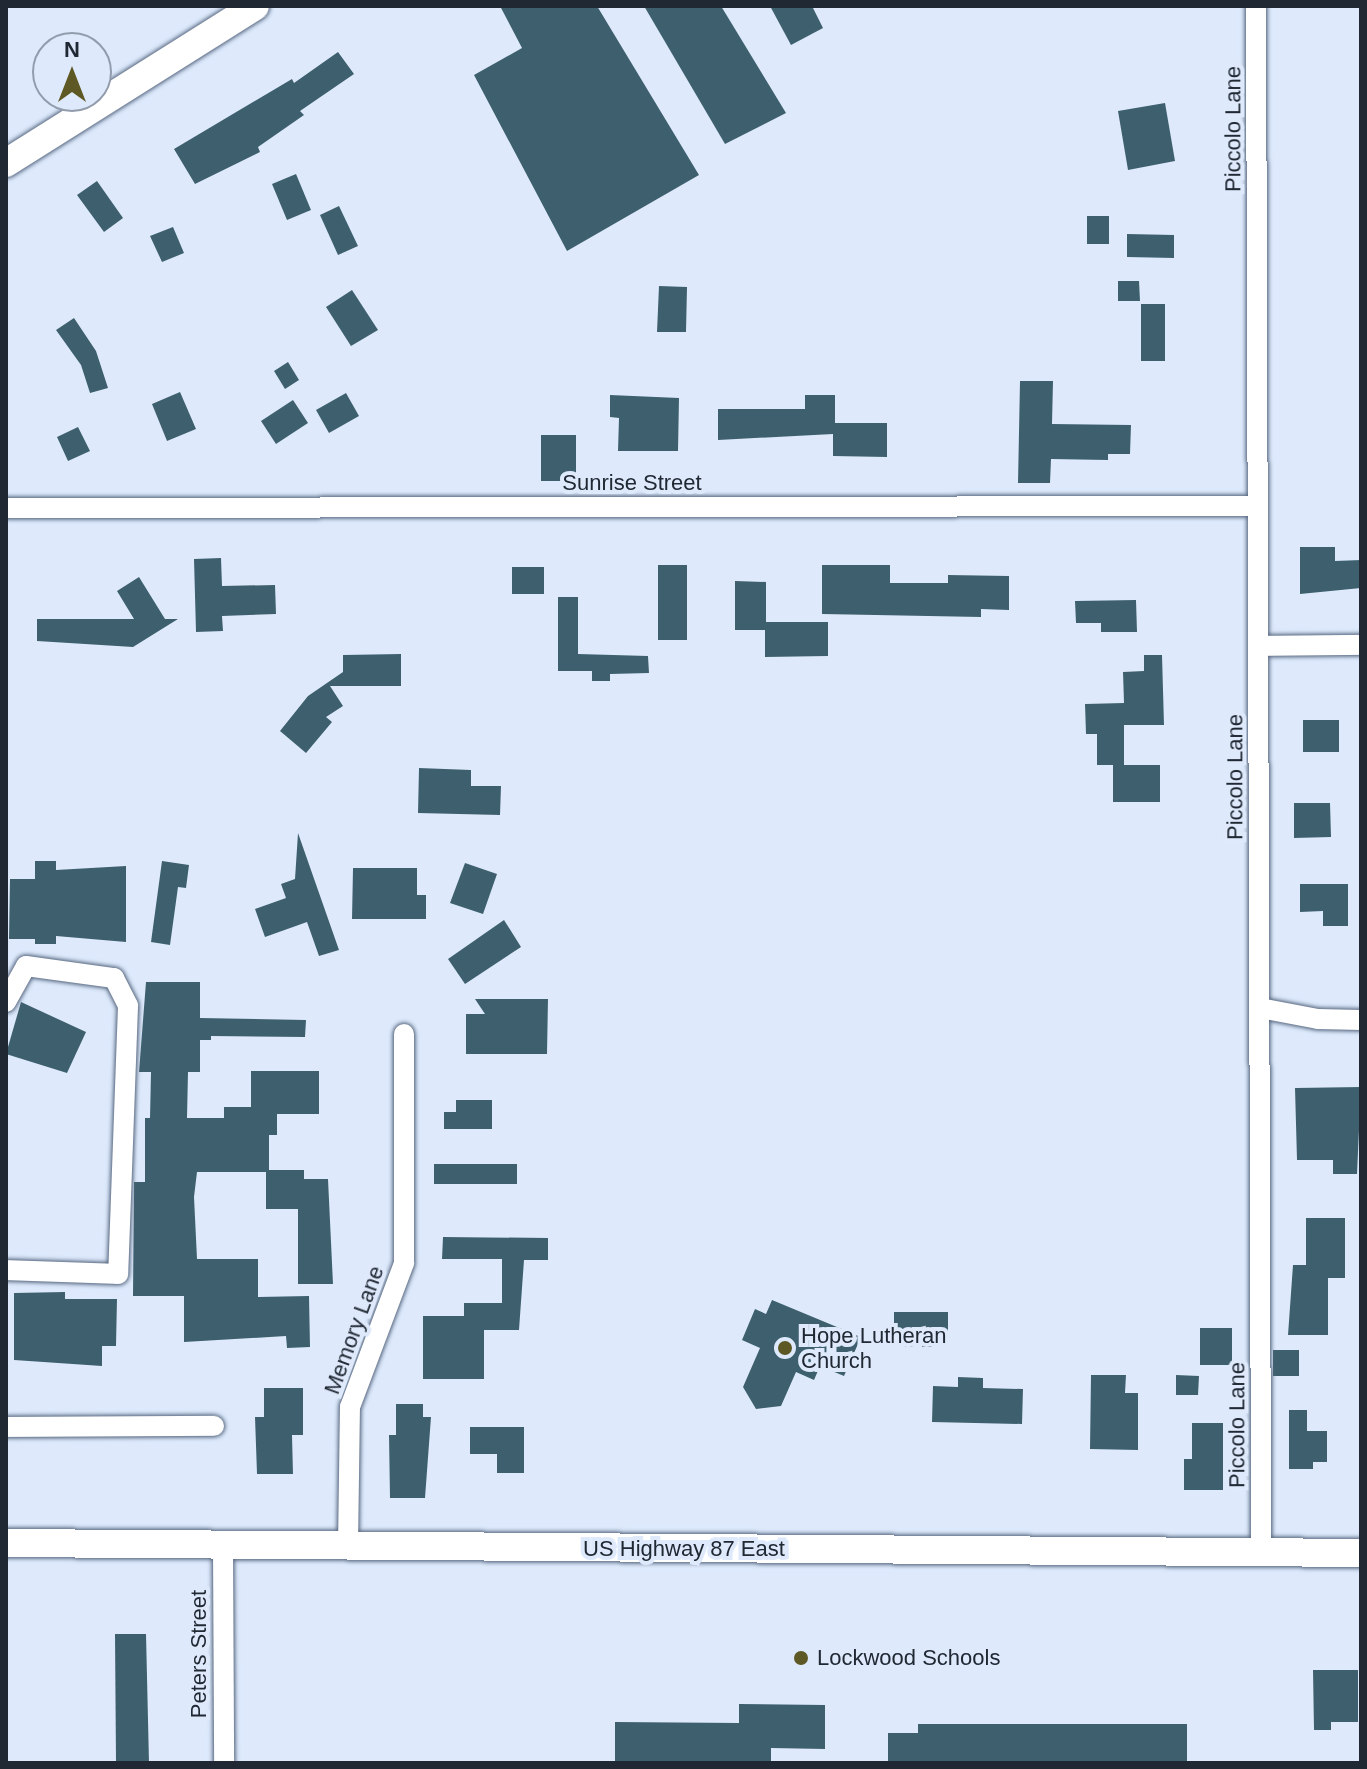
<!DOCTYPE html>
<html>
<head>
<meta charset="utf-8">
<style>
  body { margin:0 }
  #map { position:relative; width:1367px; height:1769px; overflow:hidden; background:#deeafc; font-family:Arial,sans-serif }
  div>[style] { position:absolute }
  .building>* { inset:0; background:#3e606e }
  .roads { filter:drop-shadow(0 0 2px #576881) drop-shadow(0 0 2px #576881) }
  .street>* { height:20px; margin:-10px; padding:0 10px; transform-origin:10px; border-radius:10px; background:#fff }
  .secondary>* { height:28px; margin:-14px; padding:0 14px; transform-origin:14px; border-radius:14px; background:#fff }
  .dots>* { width:22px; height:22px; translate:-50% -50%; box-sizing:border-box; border:4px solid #deeafc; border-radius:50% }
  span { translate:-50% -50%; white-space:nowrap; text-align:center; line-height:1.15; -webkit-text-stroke:8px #deeafc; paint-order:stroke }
  .street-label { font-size:22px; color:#202833 }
  .poi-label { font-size:22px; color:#202833 }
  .left { translate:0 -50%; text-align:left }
  .frame { position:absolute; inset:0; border:8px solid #202833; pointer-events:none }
  .north { position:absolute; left:32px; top:32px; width:80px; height:80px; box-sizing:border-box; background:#deeafc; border:2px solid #929cac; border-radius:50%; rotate:0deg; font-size:22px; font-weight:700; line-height:32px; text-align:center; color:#202833 }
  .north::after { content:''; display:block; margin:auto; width:28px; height:36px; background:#5d5824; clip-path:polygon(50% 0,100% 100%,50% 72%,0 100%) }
</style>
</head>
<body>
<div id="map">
  <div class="building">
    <i style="clip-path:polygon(500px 6px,597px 6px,699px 175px,567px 251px,474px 75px,522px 48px)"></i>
    <i style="clip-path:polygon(644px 6px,721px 6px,786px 113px,725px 144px)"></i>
    <i style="clip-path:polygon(770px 6px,812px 6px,823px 28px,791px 45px)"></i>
    <i style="clip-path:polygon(338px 52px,354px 74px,300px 111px,304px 115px,258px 147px,260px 152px,195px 184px,174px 149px,292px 79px,294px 83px)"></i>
    <i style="clip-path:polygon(1165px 103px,1175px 161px,1128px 170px,1118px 111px)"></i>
    <i style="clip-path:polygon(296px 174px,311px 210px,287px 220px,272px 184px)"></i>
    <i style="clip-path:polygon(97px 181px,123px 218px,104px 232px,77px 195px)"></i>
    <i style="clip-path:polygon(339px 206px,358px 246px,338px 255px,320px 215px)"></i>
    <i style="clip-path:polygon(1087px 216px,1109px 216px,1109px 244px,1087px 244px)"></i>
    <i style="clip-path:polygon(173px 227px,184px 253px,162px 262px,150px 236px)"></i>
    <i style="clip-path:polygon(1127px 234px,1174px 235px,1174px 258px,1127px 257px)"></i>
    <i style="clip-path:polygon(1118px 281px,1139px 281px,1140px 301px,1118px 301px)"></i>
    <i style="clip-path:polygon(659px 286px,687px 287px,686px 332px,657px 332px)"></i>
    <i style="clip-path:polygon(352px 290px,378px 330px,351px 346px,326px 307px)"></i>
    <i style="clip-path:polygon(1141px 304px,1165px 304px,1165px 361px,1141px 361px)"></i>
    <i style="clip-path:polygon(74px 318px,96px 351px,108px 388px,90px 393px,81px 365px,56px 330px)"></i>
    <i style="clip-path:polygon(288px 362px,299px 380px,285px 389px,274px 371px)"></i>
    <i style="clip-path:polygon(1020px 381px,1053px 381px,1052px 424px,1131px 425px,1130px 454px,1108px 454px,1108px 460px,1051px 459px,1050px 483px,1018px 483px)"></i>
    <i style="clip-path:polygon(180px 392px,196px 429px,167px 441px,152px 404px)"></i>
    <i style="clip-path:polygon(346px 393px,359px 416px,329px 433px,316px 410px)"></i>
    <i style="clip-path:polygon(610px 395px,679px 398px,678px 451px,618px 451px,619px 418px,610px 417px)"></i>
    <i style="clip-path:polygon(805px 395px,835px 395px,835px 423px,887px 423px,887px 457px,833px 456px,833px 434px,718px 440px,718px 409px,805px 409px)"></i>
    <i style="clip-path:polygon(293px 400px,308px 423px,276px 444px,261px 421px)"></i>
    <i style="clip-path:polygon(78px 427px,90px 451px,68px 461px,57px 437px)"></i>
    <i style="clip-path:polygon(541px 435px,576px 435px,576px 481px,541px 481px)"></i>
    <i style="clip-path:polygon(1300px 547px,1335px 547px,1335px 561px,1361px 560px,1361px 588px,1300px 594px)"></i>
    <i style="clip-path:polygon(221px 558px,222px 586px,275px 585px,276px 614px,222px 616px,223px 631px,196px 632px,194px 559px)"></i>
    <i style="clip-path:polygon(658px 565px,687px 565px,687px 640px,658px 640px)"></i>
    <i style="clip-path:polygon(822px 565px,890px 565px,890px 583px,948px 583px,948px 575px,1009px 576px,1009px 610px,981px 609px,981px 617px,822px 614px)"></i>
    <i style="clip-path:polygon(512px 567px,544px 567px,544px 594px,512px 594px)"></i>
    <i style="clip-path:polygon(139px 577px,165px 619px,178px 619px,133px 647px,37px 641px,37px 619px,134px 619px,117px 591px)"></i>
    <i style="clip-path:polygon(735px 581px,766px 582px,766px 622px,828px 622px,828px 656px,765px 657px,765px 630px,735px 630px)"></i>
    <i style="clip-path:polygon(558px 597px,578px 597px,578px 654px,648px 656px,649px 673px,610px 674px,610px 681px,592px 681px,592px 671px,558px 671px)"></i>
    <i style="clip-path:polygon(1136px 600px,1137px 632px,1101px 632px,1101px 623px,1076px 623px,1075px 601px)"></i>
    <i style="clip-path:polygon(401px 654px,401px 686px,330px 686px,343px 706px,326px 717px,332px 722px,306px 753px,280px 731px,308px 696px,343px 672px,343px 655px)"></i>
    <i style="clip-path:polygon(1144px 655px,1162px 655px,1164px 725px,1124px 725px,1124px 765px,1160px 765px,1160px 802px,1113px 802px,1113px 765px,1097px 765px,1097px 734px,1086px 734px,1085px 704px,1124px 703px,1123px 672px,1144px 671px)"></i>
    <i style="clip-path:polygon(1303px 720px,1339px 720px,1339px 752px,1303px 752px)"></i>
    <i style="clip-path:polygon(419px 768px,471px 770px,471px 786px,501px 786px,500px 815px,418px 813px)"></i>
    <i style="clip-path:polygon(1294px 803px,1330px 803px,1331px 837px,1294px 838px)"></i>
    <i style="clip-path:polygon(298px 833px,339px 950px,319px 956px,307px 922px,265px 937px,255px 909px,286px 898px,281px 884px,295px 879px)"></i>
    <i style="clip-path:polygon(35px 861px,56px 861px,56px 870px,126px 866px,126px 942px,56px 936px,56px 944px,35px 944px,35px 939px,9px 939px,10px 879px,35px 879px)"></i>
    <i style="clip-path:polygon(162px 861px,189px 865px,186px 888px,178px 887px,170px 945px,151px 942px)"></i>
    <i style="clip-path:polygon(465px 863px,497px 874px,483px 914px,450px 903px)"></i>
    <i style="clip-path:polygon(353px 868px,417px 868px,417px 895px,426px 895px,426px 919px,352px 919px)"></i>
    <i style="clip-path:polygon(1300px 884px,1348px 884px,1348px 926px,1323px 926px,1323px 911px,1300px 912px)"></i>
    <i style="clip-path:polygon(504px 920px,521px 947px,465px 984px,448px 959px)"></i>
    <i style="clip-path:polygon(146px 982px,200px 982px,200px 1018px,306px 1020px,305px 1037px,211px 1036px,211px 1040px,200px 1040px,200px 1072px,188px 1072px,187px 1118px,224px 1118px,224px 1107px,251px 1107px,251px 1071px,319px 1071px,319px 1114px,277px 1114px,277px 1135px,269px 1135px,269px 1170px,304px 1170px,304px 1179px,328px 1179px,333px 1284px,298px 1284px,298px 1209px,266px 1209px,266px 1172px,197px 1172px,194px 1197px,197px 1259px,258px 1259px,258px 1297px,309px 1296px,310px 1347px,287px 1348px,286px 1336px,184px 1342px,184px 1296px,133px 1296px,134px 1182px,145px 1182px,145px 1118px,150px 1118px,151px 1072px,139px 1072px)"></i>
    <i style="clip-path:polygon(475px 999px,548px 999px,547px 1054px,466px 1054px,466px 1014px,485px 1014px)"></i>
    <i style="clip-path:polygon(21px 1002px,86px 1032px,67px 1073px,6px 1054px)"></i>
    <i style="clip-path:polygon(1361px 1087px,1357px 1174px,1333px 1174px,1333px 1160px,1297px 1160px,1295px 1088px)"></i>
    <i style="clip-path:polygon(456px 1100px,492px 1100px,492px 1129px,444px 1129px,444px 1112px,456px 1112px)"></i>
    <i style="clip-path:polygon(434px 1164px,517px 1164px,517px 1184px,434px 1184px)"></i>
    <i style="clip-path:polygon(1306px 1218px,1345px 1218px,1345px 1278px,1328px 1278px,1328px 1335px,1288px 1335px,1293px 1265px,1306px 1265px)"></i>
    <i style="clip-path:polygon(443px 1237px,548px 1238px,548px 1260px,524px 1260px,519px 1330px,484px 1330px,484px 1379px,423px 1379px,423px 1316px,464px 1316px,464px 1303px,502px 1303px,502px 1259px,442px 1259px)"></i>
    <i style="clip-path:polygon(65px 1292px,65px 1299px,117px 1299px,116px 1346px,102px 1346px,102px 1366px,14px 1360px,14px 1293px)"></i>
    <i style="clip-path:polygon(772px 1300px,861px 1337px,844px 1376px,820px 1366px,814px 1380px,796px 1372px,781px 1406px,756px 1409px,743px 1387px,760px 1348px,742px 1340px,755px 1309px,766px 1314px)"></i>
    <i style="clip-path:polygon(894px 1312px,948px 1312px,948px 1347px,894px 1347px)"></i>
    <i style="clip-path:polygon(1200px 1328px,1232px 1328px,1232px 1365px,1200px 1365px)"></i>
    <i style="clip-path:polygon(1273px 1350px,1299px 1350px,1299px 1376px,1273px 1376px)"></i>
    <i style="clip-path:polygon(1091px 1375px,1126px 1375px,1125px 1393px,1138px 1393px,1138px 1450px,1090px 1449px)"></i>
    <i style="clip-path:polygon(1176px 1375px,1199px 1376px,1198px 1395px,1176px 1395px)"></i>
    <i style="clip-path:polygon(958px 1377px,983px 1378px,983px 1388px,1023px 1389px,1022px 1424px,932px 1422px,933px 1386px,958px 1387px)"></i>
    <i style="clip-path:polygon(264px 1388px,303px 1388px,303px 1435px,292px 1435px,293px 1474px,257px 1474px,255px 1417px,264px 1417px)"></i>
    <i style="clip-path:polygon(396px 1404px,423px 1404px,423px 1417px,431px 1417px,425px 1498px,390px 1498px,389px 1435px,396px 1435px)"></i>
    <i style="clip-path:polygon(1289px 1410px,1307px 1410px,1307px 1431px,1327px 1431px,1327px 1462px,1313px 1462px,1313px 1469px,1289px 1469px)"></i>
    <i style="clip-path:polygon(1192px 1423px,1223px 1423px,1223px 1490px,1184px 1490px,1184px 1459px,1192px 1459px)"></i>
    <i style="clip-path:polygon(470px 1427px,524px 1427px,524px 1473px,497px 1473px,497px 1454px,470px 1454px)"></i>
    <i style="clip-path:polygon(115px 1634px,146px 1634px,149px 1763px,116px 1763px)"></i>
    <i style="clip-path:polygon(1313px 1670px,1358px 1670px,1358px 1722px,1331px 1722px,1331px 1730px,1314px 1730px)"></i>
    <i style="clip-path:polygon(739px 1704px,825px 1705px,825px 1749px,771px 1748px,771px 1763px,615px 1763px,615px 1722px,739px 1723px)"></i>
    <i style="clip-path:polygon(918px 1724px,1187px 1724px,1187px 1763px,888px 1763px,888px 1733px,918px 1733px)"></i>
  </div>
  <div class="roads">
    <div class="street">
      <i style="left:1256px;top:6px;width:1543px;rotate:89.81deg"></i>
      <i style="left:6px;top:508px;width:1252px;rotate:-0.09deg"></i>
      <i style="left:1258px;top:646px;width:103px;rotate:-0.6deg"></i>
      <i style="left:6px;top:1002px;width:41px;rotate:-60.9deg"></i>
      <i style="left:26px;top:966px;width:89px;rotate:7.8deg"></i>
      <i style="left:114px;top:978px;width:31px;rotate:63deg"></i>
      <i style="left:128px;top:1006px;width:268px;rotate:92.1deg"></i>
      <i style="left:118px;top:1274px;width:112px;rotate:-178deg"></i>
      <i style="left:1260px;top:1008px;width:59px;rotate:10.7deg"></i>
      <i style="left:1318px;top:1019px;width:43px;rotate:1.3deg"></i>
      <i style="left:6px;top:1427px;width:208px;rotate:-0.3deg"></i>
      <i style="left:223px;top:1546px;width:217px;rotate:89.7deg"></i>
      <i style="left:348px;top:1547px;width:140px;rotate:-89.2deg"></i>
      <i style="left:350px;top:1407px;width:154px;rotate:-69.4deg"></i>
      <i style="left:404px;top:1263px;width:229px;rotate:-90deg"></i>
    </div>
    <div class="secondary">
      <i style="left:6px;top:163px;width:294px;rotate:-32.2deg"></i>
      <i style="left:6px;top:1543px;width:1355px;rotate:0.42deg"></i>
    </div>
  </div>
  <div class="dots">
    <i style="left:785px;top:1348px;background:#5d5824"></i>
    <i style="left:801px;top:1658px;background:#5d5824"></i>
  </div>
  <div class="street-label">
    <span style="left:1233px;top:129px;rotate:-90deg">Piccolo Lane</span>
    <span style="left:632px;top:483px">Sunrise Street</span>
    <span style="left:1235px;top:777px;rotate:-90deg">Piccolo Lane</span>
    <span style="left:354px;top:1330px;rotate:-70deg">Memory Lane</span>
    <span style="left:1237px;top:1425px;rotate:-90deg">Piccolo Lane</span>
    <span style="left:684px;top:1549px">US Highway 87 East</span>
    <span style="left:199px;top:1654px;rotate:-90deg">Peters Street</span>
  </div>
  <div class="poi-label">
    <span class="left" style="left:801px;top:1348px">Hope Lutheran<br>Church</span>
    <span class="left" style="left:817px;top:1658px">Lockwood Schools</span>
  </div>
  <div class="frame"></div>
  <div class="north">N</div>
</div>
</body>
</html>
